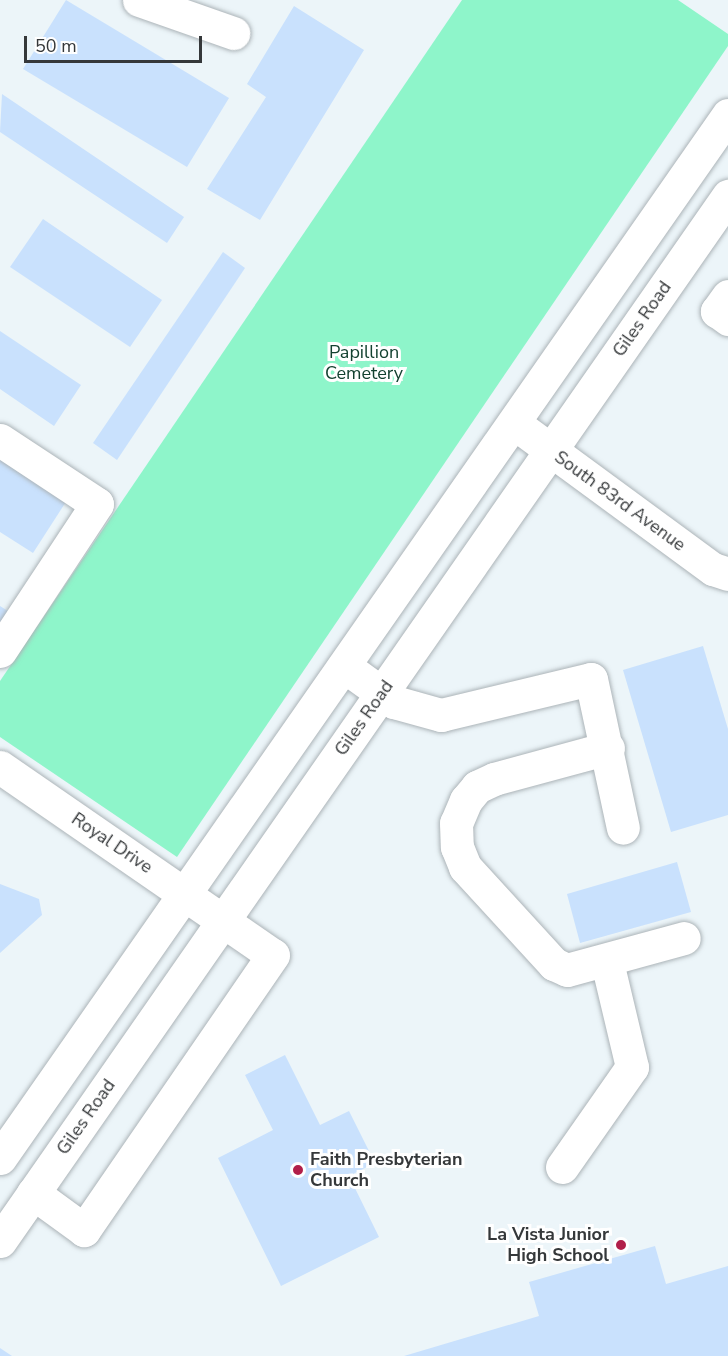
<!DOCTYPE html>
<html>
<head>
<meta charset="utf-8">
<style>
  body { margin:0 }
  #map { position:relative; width:728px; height:1356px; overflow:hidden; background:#ecf5f9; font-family:"Nunito Sans",sans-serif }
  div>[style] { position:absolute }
  .green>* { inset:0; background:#8ef5ca }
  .building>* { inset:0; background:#c9e1fd }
  .roads { filter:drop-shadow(0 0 2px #acb4b8) drop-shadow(0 0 2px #acb4b8) }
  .minor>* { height:33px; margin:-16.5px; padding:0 16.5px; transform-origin:16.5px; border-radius:16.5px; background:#fff }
  .major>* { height:33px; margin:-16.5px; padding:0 16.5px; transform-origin:16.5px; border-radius:16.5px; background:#fff }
  .dots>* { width:16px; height:16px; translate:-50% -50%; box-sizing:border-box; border:3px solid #fff; border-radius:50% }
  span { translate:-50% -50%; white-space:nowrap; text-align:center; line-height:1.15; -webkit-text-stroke:6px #fff; paint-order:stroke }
  .street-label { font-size:18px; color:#35383a }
  .park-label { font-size:18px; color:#134130 }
  .poi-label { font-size:18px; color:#35383a; font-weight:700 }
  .left { translate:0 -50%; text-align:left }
  .right { translate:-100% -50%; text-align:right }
  .scale { position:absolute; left:24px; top:36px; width:178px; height:27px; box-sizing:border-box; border:3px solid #35383a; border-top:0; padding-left:8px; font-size:18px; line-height:21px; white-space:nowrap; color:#35383a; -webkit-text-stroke:4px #fff; paint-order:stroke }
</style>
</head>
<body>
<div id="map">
  <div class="green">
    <i style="clip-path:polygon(462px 0,678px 0,728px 34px,728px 46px,177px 857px,0 737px,0 681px)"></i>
  </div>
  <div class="building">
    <i style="clip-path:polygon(66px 0,229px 98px,187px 167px,23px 69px)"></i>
    <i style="clip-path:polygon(294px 6px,364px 50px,260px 220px,207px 189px,266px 97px,247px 84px)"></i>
    <i style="clip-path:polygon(2px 94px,184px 217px,167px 243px,0 132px)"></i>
    <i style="clip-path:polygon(43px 219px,162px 300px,130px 347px,10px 267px)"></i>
    <i style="clip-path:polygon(223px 252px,245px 268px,117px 460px,93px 443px)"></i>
    <i style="clip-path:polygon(0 331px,81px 385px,54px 426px,0 389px)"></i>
    <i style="clip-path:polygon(0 447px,71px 494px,33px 553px,0 532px)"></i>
    <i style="clip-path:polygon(0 606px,11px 613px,0 629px)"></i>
    <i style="clip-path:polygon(703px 646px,728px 729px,728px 815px,671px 832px,623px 670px)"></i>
    <i style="clip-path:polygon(677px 862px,691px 912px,580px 943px,567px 894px)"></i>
    <i style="clip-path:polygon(0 884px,39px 899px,42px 915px,0 953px)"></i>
    <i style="clip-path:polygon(285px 1055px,320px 1125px,349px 1111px,375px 1163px,349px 1176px,379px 1237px,281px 1286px,218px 1158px,273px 1130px,245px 1075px)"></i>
    <i style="clip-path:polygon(655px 1246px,666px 1284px,728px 1266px,728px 1356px,404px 1356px,539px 1316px,529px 1282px)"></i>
    <i style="clip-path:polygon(0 1348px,12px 1356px,0 1356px)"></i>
  </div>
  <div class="roads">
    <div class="minor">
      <i style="left:139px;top:0;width:100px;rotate:19.3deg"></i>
      <i style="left:728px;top:296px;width:19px;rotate:126deg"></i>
      <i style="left:717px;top:311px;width:14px;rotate:36deg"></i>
      <i style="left:514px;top:423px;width:247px;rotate:36.3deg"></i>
      <i style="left:713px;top:569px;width:16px;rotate:18deg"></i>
      <i style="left:0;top:440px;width:116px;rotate:33.4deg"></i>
      <i style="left:97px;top:504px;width:176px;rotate:123.4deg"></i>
      <i style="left:344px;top:666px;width:62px;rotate:35.8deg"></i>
      <i style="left:394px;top:702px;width:49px;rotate:15.5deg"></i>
      <i style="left:441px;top:715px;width:154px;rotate:-13.5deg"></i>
      <i style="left:591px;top:679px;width:152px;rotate:77.9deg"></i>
      <i style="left:608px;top:748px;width:118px;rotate:164.8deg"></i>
      <i style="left:494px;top:779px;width:19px;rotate:155deg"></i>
      <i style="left:477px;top:787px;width:17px;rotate:130deg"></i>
      <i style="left:466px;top:800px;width:25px;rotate:113deg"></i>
      <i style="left:456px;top:823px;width:24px;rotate:88deg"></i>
      <i style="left:457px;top:847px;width:22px;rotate:68deg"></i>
      <i style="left:465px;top:867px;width:132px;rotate:47.5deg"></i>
      <i style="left:554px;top:964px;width:14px;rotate:25deg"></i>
      <i style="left:567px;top:970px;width:121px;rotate:-15.3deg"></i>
      <i style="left:0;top:767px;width:331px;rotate:34.6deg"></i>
      <i style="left:273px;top:955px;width:334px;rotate:124.5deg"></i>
      <i style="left:84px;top:1230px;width:63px;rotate:-144deg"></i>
      <i style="left:562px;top:1167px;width:122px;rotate:-55deg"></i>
      <i style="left:632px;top:1067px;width:108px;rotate:-103.4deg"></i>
    </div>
    <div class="major">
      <i style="left:0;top:1158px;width:1272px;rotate:-55.09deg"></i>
      <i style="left:0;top:1241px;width:1274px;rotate:-55.14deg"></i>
    </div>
  </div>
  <div class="dots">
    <i style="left:298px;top:1170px;background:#b11f4a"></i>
    <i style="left:621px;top:1245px;background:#b11f4a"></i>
  </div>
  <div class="street-label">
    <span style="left:642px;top:319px;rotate:-55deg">Giles Road</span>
    <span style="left:620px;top:501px;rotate:36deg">South 83rd Avenue</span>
    <span style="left:364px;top:718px;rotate:-55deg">Giles Road</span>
    <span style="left:112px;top:843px;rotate:34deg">Royal Drive</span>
    <span style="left:86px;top:1117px;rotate:-55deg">Giles Road</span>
  </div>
  <div class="park-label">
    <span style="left:364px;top:363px">Papillion<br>Cemetery</span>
  </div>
  <div class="poi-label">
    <span class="left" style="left:310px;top:1170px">Faith Presbyterian<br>Church</span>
    <span class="right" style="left:609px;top:1245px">La Vista Junior<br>High School</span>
  </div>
  <div class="scale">50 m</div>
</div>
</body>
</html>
